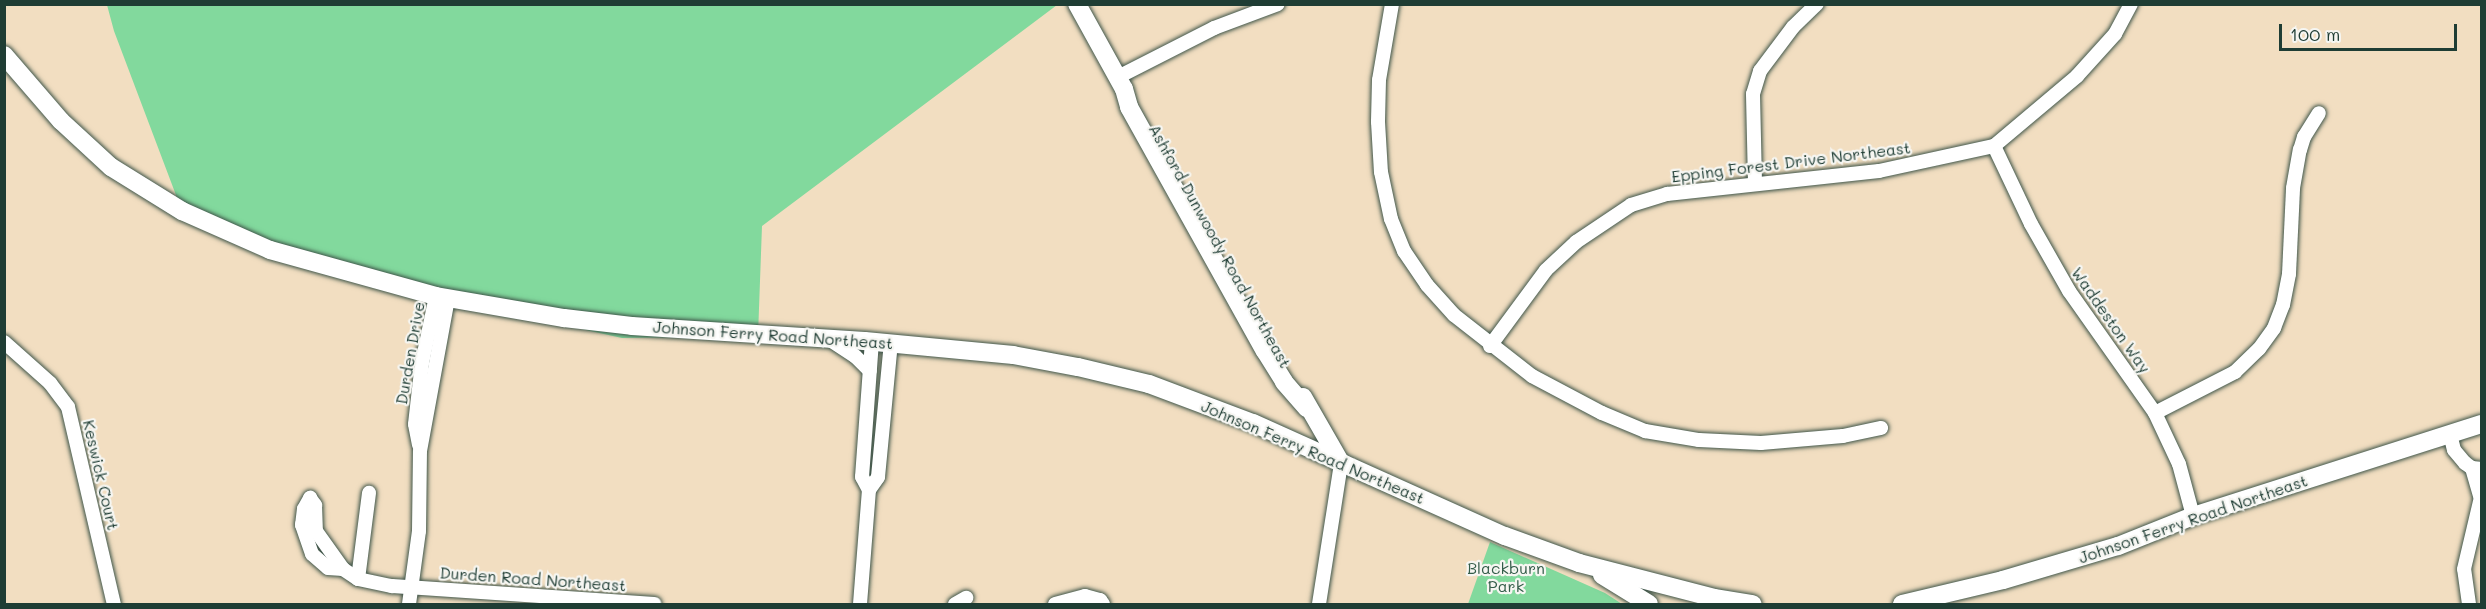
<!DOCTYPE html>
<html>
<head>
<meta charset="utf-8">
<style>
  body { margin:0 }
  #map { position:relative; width:2486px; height:609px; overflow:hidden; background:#f2dec1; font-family:Mali,sans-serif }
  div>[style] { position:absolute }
  .green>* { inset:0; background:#82d99d }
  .roads { filter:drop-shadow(0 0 2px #3f5549) drop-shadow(0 0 2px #3f5549) }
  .minor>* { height:14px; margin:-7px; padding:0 7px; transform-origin:7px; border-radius:7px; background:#fff }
  .major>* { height:18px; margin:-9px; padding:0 9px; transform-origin:9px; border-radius:9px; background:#fff }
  span { translate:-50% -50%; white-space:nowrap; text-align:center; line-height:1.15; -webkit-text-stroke:4.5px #f6f6f2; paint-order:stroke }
  .street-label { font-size:16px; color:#1f3d34 }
  .park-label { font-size:16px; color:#335c49 }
  .frame { position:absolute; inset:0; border:6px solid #1f3d34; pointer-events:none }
  .scale { position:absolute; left:2279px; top:24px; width:178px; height:27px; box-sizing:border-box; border:3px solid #1f3d34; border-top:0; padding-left:8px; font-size:18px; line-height:21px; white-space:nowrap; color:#1f3d34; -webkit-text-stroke:4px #f6f6f2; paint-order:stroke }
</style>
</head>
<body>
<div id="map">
  <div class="green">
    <i style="clip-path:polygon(107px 5px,1057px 5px,762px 226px,758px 336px,622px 338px,455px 301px,185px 219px,114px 31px)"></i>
    <i style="clip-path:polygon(1490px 542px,1605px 593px,1622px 604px,1468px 604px)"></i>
  </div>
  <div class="roads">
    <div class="minor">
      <i style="left:1392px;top:4px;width:77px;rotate:99.7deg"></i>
      <i style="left:1379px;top:80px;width:42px;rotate:91.4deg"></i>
      <i style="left:1378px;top:122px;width:50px;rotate:86.6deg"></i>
      <i style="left:1381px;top:172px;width:48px;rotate:78deg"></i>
      <i style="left:1391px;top:219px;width:35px;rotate:68deg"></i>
      <i style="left:1404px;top:251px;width:41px;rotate:55.9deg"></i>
      <i style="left:1427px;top:285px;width:40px;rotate:48deg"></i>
      <i style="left:1454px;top:315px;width:99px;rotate:38deg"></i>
      <i style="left:1532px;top:376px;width:79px;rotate:27.9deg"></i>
      <i style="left:1602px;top:413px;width:47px;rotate:22.7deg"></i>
      <i style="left:1645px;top:431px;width:55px;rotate:9.5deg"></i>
      <i style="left:1699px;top:440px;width:62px;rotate:2.8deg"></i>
      <i style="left:1761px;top:443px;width:82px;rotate:-4.9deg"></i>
      <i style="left:1843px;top:436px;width:39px;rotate:-12deg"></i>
      <i style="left:1118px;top:77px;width:108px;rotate:-27deg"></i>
      <i style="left:1214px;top:28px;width:68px;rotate:-20.6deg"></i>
      <i style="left:1994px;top:146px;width:86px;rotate:64.6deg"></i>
      <i style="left:2031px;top:224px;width:77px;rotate:60.4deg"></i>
      <i style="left:2069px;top:291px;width:149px;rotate:54.8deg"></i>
      <i style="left:2155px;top:413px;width:56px;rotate:64.8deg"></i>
      <i style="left:2179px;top:464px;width:54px;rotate:74.9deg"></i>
      <i style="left:1755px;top:183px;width:89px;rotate:-91.3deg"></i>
      <i style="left:1753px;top:94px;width:24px;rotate:-73deg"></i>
      <i style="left:1760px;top:71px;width:55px;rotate:-53.1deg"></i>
      <i style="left:1793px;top:27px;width:33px;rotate:-44deg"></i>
      <i style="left:830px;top:340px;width:30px;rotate:33deg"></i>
      <i style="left:855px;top:356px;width:21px;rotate:45deg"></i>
      <i style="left:4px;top:342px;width:62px;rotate:41.7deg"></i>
      <i style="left:50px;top:383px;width:30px;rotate:53deg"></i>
      <i style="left:68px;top:407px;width:202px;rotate:76.9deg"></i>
      <i style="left:1490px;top:346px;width:94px;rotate:-53.6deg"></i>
      <i style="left:1546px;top:270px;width:41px;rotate:-43deg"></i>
      <i style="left:1576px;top:242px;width:66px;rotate:-33.9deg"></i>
      <i style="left:1631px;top:205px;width:38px;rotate:-17deg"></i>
      <i style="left:1667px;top:194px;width:213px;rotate:-6.2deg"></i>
      <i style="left:1879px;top:171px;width:118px;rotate:-12.3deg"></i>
      <i style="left:1994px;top:146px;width:109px;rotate:-40.1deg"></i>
      <i style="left:2077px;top:76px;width:57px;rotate:-47.9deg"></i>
      <i style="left:2115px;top:34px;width:34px;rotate:-62deg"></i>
      <i style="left:2155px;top:413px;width:90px;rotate:-27.1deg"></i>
      <i style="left:2235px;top:372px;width:33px;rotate:-44deg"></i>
      <i style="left:2259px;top:349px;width:26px;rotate:-54deg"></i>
      <i style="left:2274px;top:328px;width:25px;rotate:-69deg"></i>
      <i style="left:2283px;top:305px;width:32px;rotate:-79deg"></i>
      <i style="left:2289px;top:274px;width:86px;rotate:-87.3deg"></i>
      <i style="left:2293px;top:188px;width:39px;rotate:-80deg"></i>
      <i style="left:2300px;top:150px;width:14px;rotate:-73deg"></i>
      <i style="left:2304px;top:137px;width:28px;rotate:-58deg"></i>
      <i style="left:2450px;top:434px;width:16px;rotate:76deg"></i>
      <i style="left:2454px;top:450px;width:17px;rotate:50deg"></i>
      <i style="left:2465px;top:463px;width:9px;rotate:36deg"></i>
      <i style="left:2472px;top:468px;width:10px;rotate:6deg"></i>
      <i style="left:419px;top:445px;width:21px;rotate:-101deg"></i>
      <i style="left:415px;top:424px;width:61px;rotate:-83.5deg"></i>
      <i style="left:422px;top:363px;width:68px;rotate:-78.2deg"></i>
      <i style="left:2472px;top:468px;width:29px;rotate:74deg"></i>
      <i style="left:869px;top:490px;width:16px;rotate:-55deg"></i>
      <i style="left:878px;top:477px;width:135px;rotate:-84.5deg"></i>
      <i style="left:343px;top:569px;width:15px;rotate:-176deg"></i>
      <i style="left:328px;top:568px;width:21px;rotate:-139deg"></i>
      <i style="left:312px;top:554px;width:31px;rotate:-109deg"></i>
      <i style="left:302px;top:525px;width:16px;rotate:-83deg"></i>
      <i style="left:304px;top:509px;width:13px;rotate:-61deg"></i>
      <i style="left:310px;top:498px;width:9px;rotate:54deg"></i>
      <i style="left:315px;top:505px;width:26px;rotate:88deg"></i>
      <i style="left:316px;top:531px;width:47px;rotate:54.6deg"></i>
      <i style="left:343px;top:569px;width:18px;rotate:34deg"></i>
      <i style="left:358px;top:579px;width:35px;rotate:12deg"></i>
      <i style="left:392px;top:586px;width:263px;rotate:3.9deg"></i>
      <i style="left:358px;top:579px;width:87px;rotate:-82.7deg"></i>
      <i style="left:409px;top:604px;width:74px;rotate:-82.2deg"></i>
      <i style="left:419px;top:531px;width:80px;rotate:-89.3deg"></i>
      <i style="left:420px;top:451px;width:155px;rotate:-79.6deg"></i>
      <i style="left:860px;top:604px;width:114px;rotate:-85.5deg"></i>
      <i style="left:869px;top:490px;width:15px;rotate:-118deg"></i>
      <i style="left:862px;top:477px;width:135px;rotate:-85.8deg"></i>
      <i style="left:955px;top:604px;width:13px;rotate:-29deg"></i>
      <i style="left:1055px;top:604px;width:31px;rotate:-15deg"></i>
      <i style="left:1085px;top:596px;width:16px;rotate:15deg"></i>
      <i style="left:1100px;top:600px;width:5px;rotate:53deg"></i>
      <i style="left:1319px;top:604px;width:143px;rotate:-81.1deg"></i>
      <i style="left:2469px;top:604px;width:35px;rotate:-98deg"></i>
      <i style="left:2464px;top:569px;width:78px;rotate:-76.7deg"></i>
    </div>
    <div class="major">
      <i style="left:1077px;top:4px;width:97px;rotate:61.1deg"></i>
      <i style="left:1124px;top:89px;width:19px;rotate:74deg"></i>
      <i style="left:1129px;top:107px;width:279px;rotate:60.9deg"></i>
      <i style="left:1265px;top:351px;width:36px;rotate:58deg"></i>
      <i style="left:1284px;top:382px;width:35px;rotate:49deg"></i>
      <i style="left:4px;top:55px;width:87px;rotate:49.2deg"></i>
      <i style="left:61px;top:121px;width:68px;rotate:42.6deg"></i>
      <i style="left:111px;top:167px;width:84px;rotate:31.8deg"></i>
      <i style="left:182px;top:211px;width:96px;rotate:23.9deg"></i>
      <i style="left:270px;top:250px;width:172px;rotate:15.5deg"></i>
      <i style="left:436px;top:296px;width:130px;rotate:9.8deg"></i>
      <i style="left:564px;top:318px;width:68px;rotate:6.7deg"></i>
      <i style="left:632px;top:326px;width:233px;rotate:3.7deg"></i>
      <i style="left:865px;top:341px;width:149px;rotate:5.4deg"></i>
      <i style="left:1013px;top:355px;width:66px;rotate:10.5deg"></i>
      <i style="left:1078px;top:367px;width:73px;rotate:13.5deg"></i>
      <i style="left:1149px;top:384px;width:111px;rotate:20.6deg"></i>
      <i style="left:1253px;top:423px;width:276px;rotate:24.2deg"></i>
      <i style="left:1505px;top:536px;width:79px;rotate:20deg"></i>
      <i style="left:1579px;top:563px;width:139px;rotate:14.5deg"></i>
      <i style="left:1714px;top:598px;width:39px;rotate:9deg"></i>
      <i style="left:1303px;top:397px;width:76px;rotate:60.1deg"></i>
      <i style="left:1602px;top:575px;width:55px;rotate:31.7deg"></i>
      <i style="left:1902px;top:604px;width:104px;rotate:-13.4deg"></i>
      <i style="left:2003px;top:580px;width:120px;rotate:-16.5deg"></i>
      <i style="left:2118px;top:546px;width:81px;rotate:-21.8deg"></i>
      <i style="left:2193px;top:516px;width:303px;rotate:-17.7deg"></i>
    </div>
  </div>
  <div class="street-label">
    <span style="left:1791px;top:162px;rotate:-7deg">Epping Forest Drive Northeast</span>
    <span style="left:1220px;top:246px;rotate:61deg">Ashford Dunwoody Road Northeast</span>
    <span style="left:2111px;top:320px;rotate:55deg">Waddeston Way</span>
    <span style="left:773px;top:335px;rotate:4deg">Johnson Ferry Road Northeast</span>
    <span style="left:410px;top:353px;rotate:-80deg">Durden Drive</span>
    <span style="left:1313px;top:452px;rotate:23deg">Johnson Ferry Road Northeast</span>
    <span style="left:101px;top:475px;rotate:77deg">Keswick Court</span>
    <span style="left:2193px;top:519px;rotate:-19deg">Johnson Ferry Road Northeast</span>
    <span style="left:533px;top:579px;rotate:4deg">Durden Road Northeast</span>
  </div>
  <div class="park-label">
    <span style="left:1506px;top:577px">Blackburn<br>Park</span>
  </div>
  <div class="frame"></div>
  <div class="scale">100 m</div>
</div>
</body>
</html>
